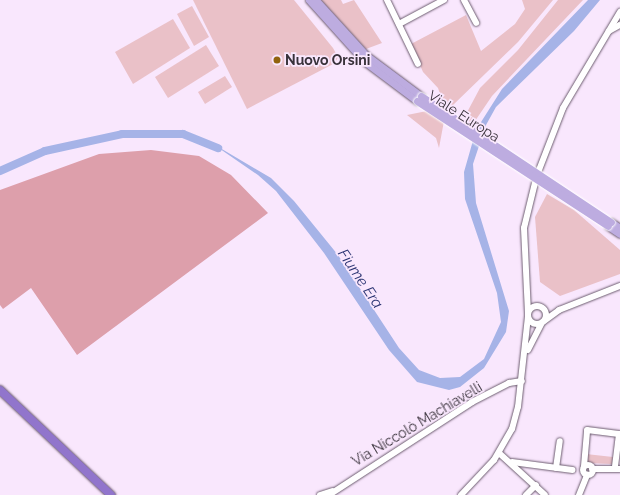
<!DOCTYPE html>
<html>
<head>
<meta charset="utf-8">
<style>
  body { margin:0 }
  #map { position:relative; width:620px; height:495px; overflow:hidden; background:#f9e7fd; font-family:Raleway,sans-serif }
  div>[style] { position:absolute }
  .green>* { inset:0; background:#eac1c8 }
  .forest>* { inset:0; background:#dd9fab }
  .water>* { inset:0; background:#a6b3e7 }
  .river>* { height:8px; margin:-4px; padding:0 4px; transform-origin:4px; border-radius:4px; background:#a6b3e7 }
  .roads { filter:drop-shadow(0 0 1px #6d5d70) drop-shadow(0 0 1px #6d5d70) }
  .minor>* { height:6px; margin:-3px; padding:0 3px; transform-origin:3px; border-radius:3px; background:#fff }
  .minor>.ring { margin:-3px; padding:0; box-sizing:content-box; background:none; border:6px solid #fff; border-radius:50% }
  .major>* { height:7px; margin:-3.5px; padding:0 3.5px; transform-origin:3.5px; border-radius:3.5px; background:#bdace0 }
  .highway>* { height:8px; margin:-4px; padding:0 4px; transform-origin:4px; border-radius:4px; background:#9175cc }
  .bridges { filter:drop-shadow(0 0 1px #fff) drop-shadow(0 0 1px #fff) }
  .major-bridge>* { height:7px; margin:-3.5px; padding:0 3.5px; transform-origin:3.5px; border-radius:3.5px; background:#bdace0 }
  .dots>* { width:11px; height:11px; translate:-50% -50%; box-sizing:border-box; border:2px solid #f9e7fd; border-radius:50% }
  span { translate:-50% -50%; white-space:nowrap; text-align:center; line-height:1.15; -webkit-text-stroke:3.5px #f9e7fd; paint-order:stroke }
  .poi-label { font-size:14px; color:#38313a; font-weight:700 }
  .left { translate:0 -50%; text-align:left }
  .street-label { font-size:14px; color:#38313a }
  .water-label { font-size:15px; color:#2d3674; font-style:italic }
</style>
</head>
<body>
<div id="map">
  <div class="green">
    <i style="clip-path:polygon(193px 0,294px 0,333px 48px,338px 57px,335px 63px,247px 109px)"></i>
    <i style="clip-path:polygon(321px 0,341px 0,343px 4px,354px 0,382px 43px,366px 49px)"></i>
    <i style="clip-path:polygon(522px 0,553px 0,518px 42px,453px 105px,444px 121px,439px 148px,436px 138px,407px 115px,427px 111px,438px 105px,441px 97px,438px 88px,423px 72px,411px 44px,466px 15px,481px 51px,515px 24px,525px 9px)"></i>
    <i style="clip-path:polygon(558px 0,583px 0,492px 96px,473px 124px,464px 118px,480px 88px,518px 50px)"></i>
    <i style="clip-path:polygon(192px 6px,209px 37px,194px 46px,177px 14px)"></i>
    <i style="clip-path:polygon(173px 19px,190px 48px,133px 84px,115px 52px)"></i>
    <i style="clip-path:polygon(206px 45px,219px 66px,168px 98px,155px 77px)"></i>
    <i style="clip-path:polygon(225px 76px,232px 87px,205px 104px,198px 92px)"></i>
    <i style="clip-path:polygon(547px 194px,574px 210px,620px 250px,620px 274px,560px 296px,540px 282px,535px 217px)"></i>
    <i style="clip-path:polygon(586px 454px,613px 457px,612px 464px,587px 463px)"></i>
  </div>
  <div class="forest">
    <i style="clip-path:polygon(151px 150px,199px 156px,231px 175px,268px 213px,77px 355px,31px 288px,3px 309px,0 305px,0 190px,99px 154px)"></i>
  </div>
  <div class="water">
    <i style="clip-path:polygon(588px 0,600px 0,574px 31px,496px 107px,486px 125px,473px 164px,476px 203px,509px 311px,506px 332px,484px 368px,460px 387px,449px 390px,417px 382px,389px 350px,324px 253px,276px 191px,258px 175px,210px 142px,271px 178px,294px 201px,338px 255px,399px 348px,419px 370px,440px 378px,460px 377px,484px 359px,501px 322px,497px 293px,465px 199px,464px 172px,476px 130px,502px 89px)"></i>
  </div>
  <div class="river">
    <i style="left:0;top:171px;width:49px;rotate:-24deg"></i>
    <i style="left:45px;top:151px;width:79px;rotate:-12.4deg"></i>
    <i style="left:122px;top:134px;width:61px"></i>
    <i style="left:183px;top:134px;width:38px;rotate:22deg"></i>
  </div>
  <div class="roads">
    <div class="minor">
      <i style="left:387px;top:0;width:71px;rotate:64.2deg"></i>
      <i style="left:464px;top:0;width:26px;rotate:62deg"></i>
      <i style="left:399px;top:24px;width:51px;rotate:-28.1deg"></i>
      <i style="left:609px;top:31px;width:13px;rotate:-29deg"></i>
      <i style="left:539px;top:170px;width:66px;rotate:-68.8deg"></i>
      <i style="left:563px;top:108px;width:112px;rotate:-59.3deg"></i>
      <i class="ring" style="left:528px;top:306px;width:12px;height:12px"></i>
      <i style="left:528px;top:313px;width:85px;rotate:-92.7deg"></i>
      <i style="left:524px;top:228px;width:46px;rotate:-76.3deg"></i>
      <i style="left:544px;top:321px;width:19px;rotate:-36deg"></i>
      <i style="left:559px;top:310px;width:66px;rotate:-21.5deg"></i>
      <i style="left:528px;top:350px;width:31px;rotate:-63deg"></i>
      <i style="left:499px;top:453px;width:62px;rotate:42.4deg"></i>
      <i style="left:512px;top:462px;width:61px;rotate:7.6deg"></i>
      <i class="ring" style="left:583px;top:465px;width:4px;height:4px"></i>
      <i style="left:584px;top:466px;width:36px;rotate:-85deg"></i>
      <i style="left:587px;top:430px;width:32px;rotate:7deg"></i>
      <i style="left:619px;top:434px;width:35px;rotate:97deg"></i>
      <i style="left:556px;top:468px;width:27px;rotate:-82deg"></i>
      <i style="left:592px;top:469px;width:28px"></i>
      <i style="left:320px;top:495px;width:13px;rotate:-18deg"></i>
      <i style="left:329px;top:495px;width:171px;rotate:-33deg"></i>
      <i style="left:472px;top:402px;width:42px;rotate:-27.2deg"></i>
      <i style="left:509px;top:383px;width:13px;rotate:-9deg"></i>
      <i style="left:461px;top:495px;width:48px;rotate:-46.7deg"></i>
      <i style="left:494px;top:460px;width:36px;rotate:-60deg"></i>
      <i style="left:512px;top:429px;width:23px;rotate:-75deg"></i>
      <i style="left:518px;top:407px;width:92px;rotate:-83.7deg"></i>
      <i style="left:526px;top:495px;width:14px;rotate:-45deg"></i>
      <i style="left:579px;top:495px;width:22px;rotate:-68deg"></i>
    </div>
    <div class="major">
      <i style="left:309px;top:0;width:84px;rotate:47.9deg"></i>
      <i style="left:365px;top:62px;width:65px;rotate:36.9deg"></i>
      <i style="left:316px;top:0;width:74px;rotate:47.7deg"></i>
      <i style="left:366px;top:55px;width:69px;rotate:36.7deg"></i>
      <i style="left:611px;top:222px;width:11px;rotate:34deg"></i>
      <i style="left:608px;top:226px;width:14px;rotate:34deg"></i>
    </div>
    <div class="highway">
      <i style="left:0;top:390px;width:153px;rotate:43.4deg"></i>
    </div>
  </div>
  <div class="bridges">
    <div class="major-bridge">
      <i style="left:421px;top:96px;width:228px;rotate:33.6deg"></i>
      <i style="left:417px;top:101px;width:228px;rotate:33.2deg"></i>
    </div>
  </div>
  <div class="dots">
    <i style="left:277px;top:60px;background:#91630e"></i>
  </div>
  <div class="poi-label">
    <span class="left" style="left:285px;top:60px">Nuovo Orsini</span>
  </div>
  <div class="street-label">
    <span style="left:464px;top:116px;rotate:33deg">Viale Europa</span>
    <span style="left:417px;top:424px;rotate:-31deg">Via Niccolò Machiavelli</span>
  </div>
  <div class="water-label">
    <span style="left:360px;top:279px;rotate:56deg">Fiume Era</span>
  </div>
</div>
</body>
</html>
